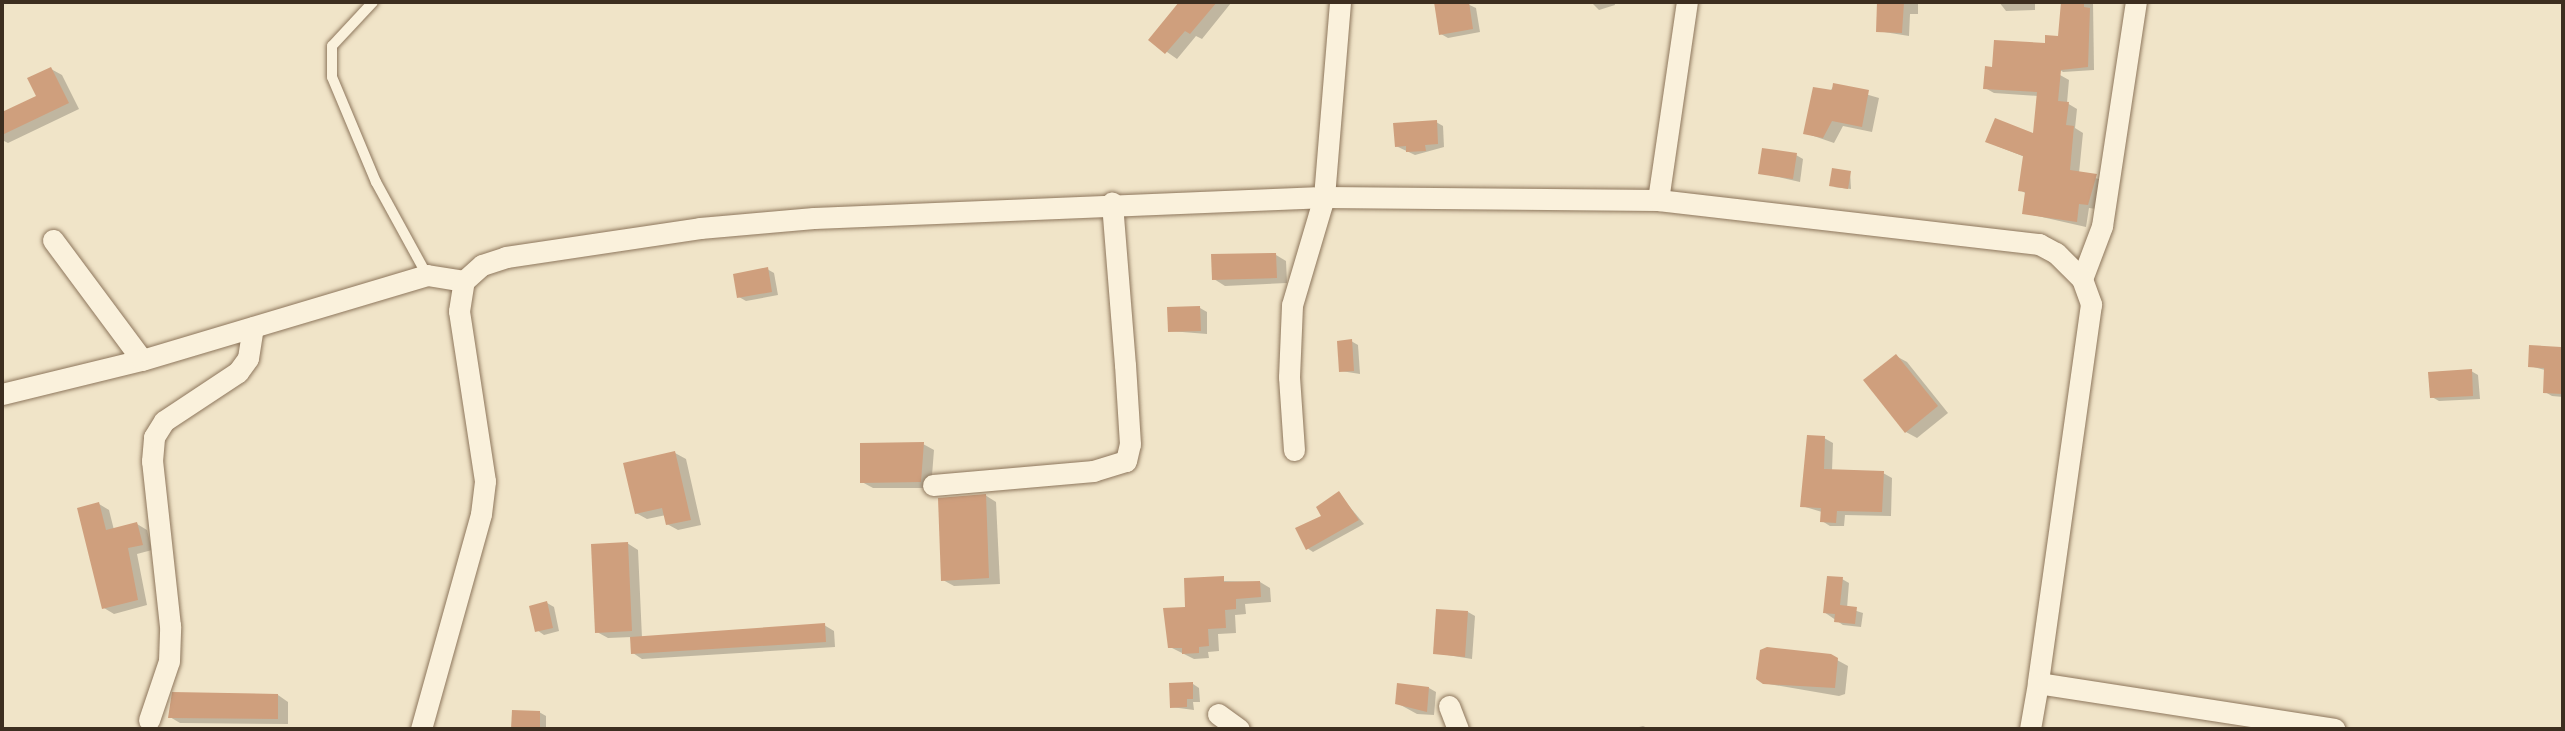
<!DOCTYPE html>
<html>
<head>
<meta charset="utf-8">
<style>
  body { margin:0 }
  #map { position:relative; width:2565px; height:731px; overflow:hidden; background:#f0e4c8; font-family:"Times New Roman",serif }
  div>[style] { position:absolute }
  .shadow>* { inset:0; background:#0003 }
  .building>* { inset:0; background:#cf9f7d }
  .roads { filter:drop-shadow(0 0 2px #8d765c) drop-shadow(0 0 2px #8d765c) }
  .lane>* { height:10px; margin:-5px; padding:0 5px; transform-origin:5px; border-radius:5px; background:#faf1dc }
  .street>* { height:21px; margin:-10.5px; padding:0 10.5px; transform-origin:10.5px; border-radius:10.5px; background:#faf1dc }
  span { translate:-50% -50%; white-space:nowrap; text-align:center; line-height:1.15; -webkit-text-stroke:7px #f7eed8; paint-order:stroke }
  .frame { position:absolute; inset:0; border:4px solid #3d2e20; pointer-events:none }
</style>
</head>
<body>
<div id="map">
  <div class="shadow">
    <i style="clip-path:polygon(1182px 2px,1231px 3px,1202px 39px,1196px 36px,1177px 59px,1150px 40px)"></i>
    <i style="clip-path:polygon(1436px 2px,1463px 2px,1476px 8px,1480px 32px,1448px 38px,1441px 34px)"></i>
    <i style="clip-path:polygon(1591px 2px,1614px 2px,1615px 5px,1599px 10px)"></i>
    <i style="clip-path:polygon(1878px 2px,1918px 2px,1918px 14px,1910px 14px,1909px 36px,1878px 31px)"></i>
    <i style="clip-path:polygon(1999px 2px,2035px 2px,2035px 10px,2006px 11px)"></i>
    <i style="clip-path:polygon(2063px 2px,2093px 2px,2094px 70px,2063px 72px,2057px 68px)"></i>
    <i style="clip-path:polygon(51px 69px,62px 75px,79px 109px,8px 143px,2px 140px,2px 114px,38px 97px)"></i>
    <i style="clip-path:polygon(2060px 75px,2069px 80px,2067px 103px,2077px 109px,2075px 128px,2083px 133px,2079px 173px,2105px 181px,2097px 209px,2089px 208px,2086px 227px,2024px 213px,2027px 194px,2020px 190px,2025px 157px,1997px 146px,2034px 135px,2038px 96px,1994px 93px,1985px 88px)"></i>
    <i style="clip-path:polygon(1834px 85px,1879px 98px,1872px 132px,1843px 126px,1834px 143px,1805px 133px)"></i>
    <i style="clip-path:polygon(1436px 122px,1443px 126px,1444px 147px,1415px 155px,1396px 146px)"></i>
    <i style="clip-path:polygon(1796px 155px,1803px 159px,1800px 182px,1760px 173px)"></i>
    <i style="clip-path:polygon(1850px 172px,1851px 189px,1834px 187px)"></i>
    <i style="clip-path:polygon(1276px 255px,1286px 261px,1287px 283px,1225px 286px,1214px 279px)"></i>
    <i style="clip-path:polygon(767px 269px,774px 273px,778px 295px,746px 301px,739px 297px)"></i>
    <i style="clip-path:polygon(1200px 308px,1207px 312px,1207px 334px,1170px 331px)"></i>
    <i style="clip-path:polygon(1351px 341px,1358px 345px,1360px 374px,1341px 371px)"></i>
    <i style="clip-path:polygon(2560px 348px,2563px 397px,2552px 396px,2545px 392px,2545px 370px,2530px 366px)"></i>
    <i style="clip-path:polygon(1896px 356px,1907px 362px,1948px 413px,1917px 438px,1906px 432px)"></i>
    <i style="clip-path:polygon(2471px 371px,2478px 375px,2480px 399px,2439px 401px,2432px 397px)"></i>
    <i style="clip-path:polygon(1824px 438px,1833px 443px,1832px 471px,1883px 473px,1892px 478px,1891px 516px,1845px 515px,1844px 526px,1830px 526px,1822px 521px,1822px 512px,1802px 506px)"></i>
    <i style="clip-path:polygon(923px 444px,934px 450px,931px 488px,873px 488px,862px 482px)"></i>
    <i style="clip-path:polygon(675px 453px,686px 459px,701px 525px,678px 530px,667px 524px,666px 515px,647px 519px,636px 513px)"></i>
    <i style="clip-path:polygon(1339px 494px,1364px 524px,1313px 552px,1307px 548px)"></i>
    <i style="clip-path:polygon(985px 495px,996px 502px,1000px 584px,954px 586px,943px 580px)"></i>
    <i style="clip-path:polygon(99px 504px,109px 510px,114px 530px,137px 524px,147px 530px,152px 550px,137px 554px,147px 605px,114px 614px,104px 608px)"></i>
    <i style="clip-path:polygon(627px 543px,638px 550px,642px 638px,824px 625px,834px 631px,835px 647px,642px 659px,633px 653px,632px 637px,608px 638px,597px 632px)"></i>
    <i style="clip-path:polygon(1842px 579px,1849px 583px,1847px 608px,1863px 613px,1861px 627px,1843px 625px,1824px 612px)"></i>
    <i style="clip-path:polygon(1185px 580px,1260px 582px,1270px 588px,1271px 602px,1245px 604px,1246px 614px,1235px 615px,1236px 633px,1218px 634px,1219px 651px,1208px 652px,1209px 658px,1194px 659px,1170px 647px,1187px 609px)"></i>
    <i style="clip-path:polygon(547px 603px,554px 607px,559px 631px,544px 635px,537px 630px)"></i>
    <i style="clip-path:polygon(1468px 612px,1475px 616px,1472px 659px,1435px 653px)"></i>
    <i style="clip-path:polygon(1837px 660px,1848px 666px,1845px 694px,1839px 696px,1769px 684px,1758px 678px)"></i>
    <i style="clip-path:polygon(1193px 684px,1199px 688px,1200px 702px,1193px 702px,1194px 710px,1171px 707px)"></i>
    <i style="clip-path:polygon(1429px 688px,1436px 692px,1434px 715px,1417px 714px,1397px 703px)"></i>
    <i style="clip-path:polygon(278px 695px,288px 702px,288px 724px,180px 723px,170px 717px)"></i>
    <i style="clip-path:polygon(513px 712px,539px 712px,546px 716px,546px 729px,513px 729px)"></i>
    <i style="clip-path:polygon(1643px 726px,1650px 729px,1631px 729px)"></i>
  </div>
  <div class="building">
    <i style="clip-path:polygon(1179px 2px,1217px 2px,1190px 34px,1185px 31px,1165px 54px,1148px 40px)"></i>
    <i style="clip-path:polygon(1434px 2px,1469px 2px,1473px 29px,1439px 35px)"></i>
    <i style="clip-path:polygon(1877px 2px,1904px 2px,1902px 33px,1876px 32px)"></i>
    <i style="clip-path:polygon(2061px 2px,2084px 2px,2084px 7px,2090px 8px,2088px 67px,2061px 70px,2058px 101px,2069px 102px,2066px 125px,2074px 126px,2070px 170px,2097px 174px,2088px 205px,2079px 204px,2077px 222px,2022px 214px,2025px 192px,2018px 191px,2023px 156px,1985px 142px,1995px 118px,2033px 133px,2037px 92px,1983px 89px,1985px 66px,1992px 67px,1994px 40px,2045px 43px,2045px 35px,2058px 36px)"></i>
    <i style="clip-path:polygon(51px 67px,69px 103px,2px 135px,2px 112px,36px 96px,27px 78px)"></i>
    <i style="clip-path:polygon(1833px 83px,1869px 90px,1862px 127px,1832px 121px,1823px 138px,1803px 134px,1813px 87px,1832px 90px)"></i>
    <i style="clip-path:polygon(1437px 120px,1438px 144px,1425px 145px,1426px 151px,1406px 152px,1406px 146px,1395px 147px,1393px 123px)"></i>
    <i style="clip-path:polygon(1762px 148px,1797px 153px,1793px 179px,1758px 174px)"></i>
    <i style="clip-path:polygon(1832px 168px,1851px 171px,1848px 189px,1829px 186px)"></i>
    <i style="clip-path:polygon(1276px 253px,1277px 278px,1212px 280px,1211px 254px)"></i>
    <i style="clip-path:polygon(768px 267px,772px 292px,737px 298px,733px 274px)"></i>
    <i style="clip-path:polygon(1200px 306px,1201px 331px,1168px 332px,1167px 307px)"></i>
    <i style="clip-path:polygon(1352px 339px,1354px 371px,1339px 372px,1337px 341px)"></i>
    <i style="clip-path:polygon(2529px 345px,2561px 347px,2563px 394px,2543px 393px,2544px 368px,2528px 367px)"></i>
    <i style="clip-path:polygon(1896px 354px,1938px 406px,1905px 433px,1863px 380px)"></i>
    <i style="clip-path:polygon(2472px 369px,2473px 396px,2430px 398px,2428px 372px)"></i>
    <i style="clip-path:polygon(1807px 435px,1825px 436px,1824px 469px,1884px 471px,1882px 512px,1837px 511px,1836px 523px,1820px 522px,1821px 508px,1800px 507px)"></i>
    <i style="clip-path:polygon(924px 442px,921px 482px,860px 483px,860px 443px)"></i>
    <i style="clip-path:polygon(675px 451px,691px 520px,666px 525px,662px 508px,635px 514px,623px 463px)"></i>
    <i style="clip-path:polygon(1339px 491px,1359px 520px,1306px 550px,1295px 528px,1321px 516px,1316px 507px)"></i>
    <i style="clip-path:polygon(986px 494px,989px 578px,941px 581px,938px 498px)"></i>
    <i style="clip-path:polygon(99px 502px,106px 530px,137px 522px,143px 545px,128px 548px,138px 600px,102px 609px,77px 508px)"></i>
    <i style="clip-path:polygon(628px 542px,632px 631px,595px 633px,591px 544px)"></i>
    <i style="clip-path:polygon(1224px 576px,1224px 582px,1260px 581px,1261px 597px,1236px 599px,1236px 609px,1225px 610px,1226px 628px,1208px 629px,1209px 646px,1199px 647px,1199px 653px,1182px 654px,1182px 648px,1168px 648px,1163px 608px,1185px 607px,1184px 578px)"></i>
    <i style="clip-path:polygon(1827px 576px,1843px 577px,1840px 605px,1857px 607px,1855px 624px,1834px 622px,1835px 614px,1823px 613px)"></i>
    <i style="clip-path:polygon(547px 601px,553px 628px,535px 632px,529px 606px)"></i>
    <i style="clip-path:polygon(1436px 609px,1468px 611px,1465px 657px,1433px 654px)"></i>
    <i style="clip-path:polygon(825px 623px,826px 642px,631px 654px,630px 637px)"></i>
    <i style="clip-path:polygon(1767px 647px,1831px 654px,1838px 658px,1835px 688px,1763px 684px,1756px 679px,1760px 650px)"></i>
    <i style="clip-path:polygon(1193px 682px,1193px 699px,1187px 699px,1187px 707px,1170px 708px,1169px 683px)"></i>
    <i style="clip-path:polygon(1397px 683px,1429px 687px,1427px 712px,1395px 704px)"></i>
    <i style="clip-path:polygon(172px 692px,278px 694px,278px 719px,168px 718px)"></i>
    <i style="clip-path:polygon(512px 710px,540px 711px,540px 729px,511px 729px)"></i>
  </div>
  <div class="roads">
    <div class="lane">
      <i style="left:373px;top:2px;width:60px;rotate:133deg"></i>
      <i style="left:332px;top:46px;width:31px;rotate:90deg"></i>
      <i style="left:332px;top:77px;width:114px;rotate:67.3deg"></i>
      <i style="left:376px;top:182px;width:106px;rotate:61.3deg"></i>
    </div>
    <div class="street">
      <i style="left:1658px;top:200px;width:200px;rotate:-81.7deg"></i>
      <i style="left:53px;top:240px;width:149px;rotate:53.4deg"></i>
      <i style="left:2082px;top:279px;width:57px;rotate:-69.3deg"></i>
      <i style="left:2102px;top:226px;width:227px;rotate:-81.4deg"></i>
      <i style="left:2px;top:394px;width:144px;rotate:-13.7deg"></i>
      <i style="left:142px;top:360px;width:297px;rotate:-16.6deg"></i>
      <i style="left:427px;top:275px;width:37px;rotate:9deg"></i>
      <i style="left:1294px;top:450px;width:73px;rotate:-93.9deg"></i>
      <i style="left:1289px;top:377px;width:72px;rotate:-87.6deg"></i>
      <i style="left:1292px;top:305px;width:113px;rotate:-73.5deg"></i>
      <i style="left:1324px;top:197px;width:196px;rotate:-85.3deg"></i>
      <i style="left:933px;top:485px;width:161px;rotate:-5deg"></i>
      <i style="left:1093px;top:471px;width:34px;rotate:-17deg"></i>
      <i style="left:1126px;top:461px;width:17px;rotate:-77deg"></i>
      <i style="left:1130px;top:444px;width:79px;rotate:-93.6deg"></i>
      <i style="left:1125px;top:365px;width:163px;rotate:-94.6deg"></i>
      <i style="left:1449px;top:706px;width:25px;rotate:69deg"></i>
      <i style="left:1218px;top:714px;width:26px;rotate:36deg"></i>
      <i style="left:149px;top:720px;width:62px;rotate:-71.3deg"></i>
      <i style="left:169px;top:661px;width:35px;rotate:-88deg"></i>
      <i style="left:170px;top:626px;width:166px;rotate:-96.2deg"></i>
      <i style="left:152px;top:461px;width:24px;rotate:-85deg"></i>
      <i style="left:154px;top:437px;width:19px;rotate:-58deg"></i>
      <i style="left:164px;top:421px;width:89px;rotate:-33.5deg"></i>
      <i style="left:238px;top:372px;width:17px;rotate:-54deg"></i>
      <i style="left:248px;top:358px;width:31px;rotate:-81deg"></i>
      <i style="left:421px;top:729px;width:223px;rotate:-74.4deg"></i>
      <i style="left:481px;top:514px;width:33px;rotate:-83deg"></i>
      <i style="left:485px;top:481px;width:172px;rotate:-98.7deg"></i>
      <i style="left:459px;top:311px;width:30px;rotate:-81deg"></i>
      <i style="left:464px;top:281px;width:24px;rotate:-42deg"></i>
      <i style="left:482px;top:265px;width:25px;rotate:-18deg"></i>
      <i style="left:506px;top:257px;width:196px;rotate:-8.5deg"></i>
      <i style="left:700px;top:228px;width:114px;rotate:-5deg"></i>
      <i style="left:814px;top:218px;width:510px;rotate:-2.36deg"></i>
      <i style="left:1324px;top:197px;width:334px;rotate:0.5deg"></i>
      <i style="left:1658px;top:200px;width:384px;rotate:6.6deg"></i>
      <i style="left:2039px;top:244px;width:19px;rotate:28deg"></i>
      <i style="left:2056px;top:253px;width:37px;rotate:45deg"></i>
      <i style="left:2082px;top:279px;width:27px;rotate:70deg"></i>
      <i style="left:2091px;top:304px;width:383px;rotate:98deg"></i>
      <i style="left:2038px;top:683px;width:300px;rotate:8.8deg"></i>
      <i style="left:2030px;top:729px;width:47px;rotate:-80.1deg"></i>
    </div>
  </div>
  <div class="frame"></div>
</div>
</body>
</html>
